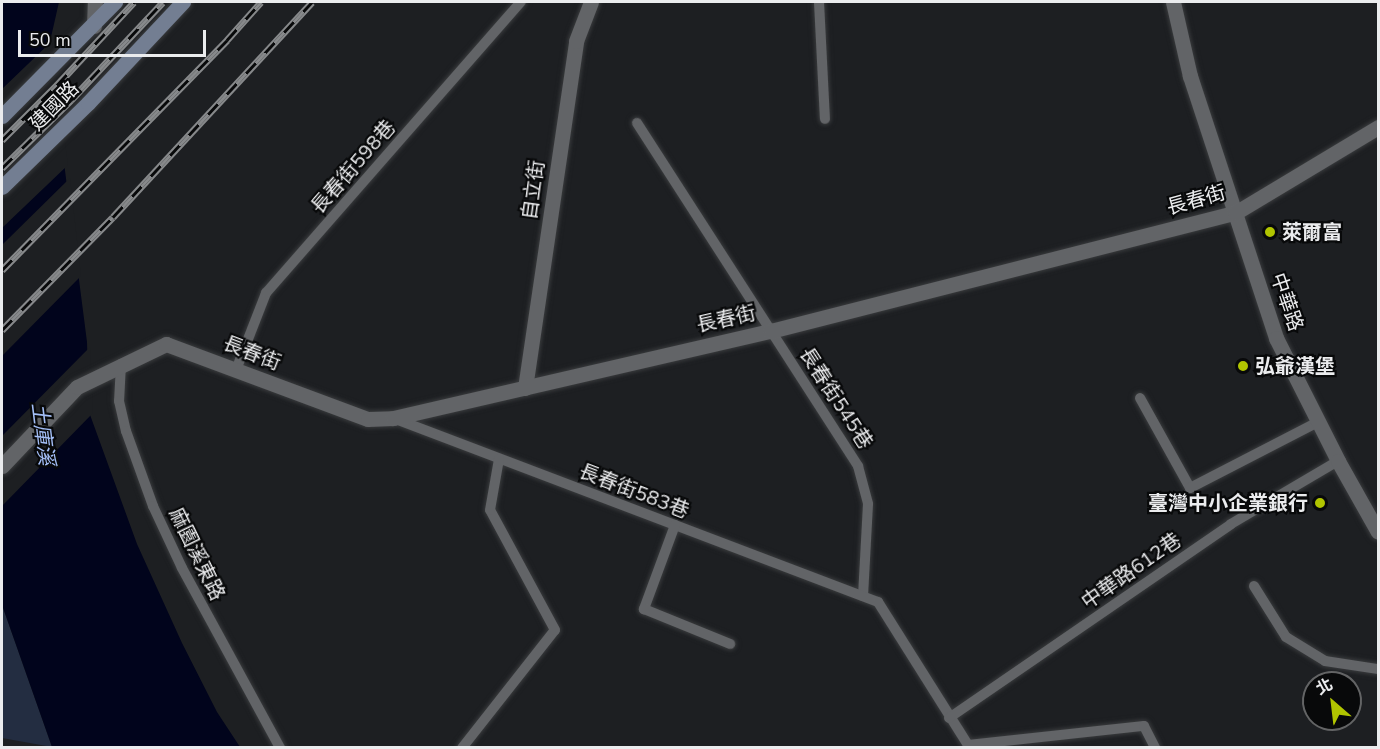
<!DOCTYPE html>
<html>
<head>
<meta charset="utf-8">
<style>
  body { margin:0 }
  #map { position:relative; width:1380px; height:749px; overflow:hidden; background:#1d1f22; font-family:"Nunito Sans","Noto Sans TC",sans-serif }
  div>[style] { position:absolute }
  .green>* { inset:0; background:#232d41 }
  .water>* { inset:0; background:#01041c }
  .pier>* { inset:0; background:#1d1f22 }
  .roads { filter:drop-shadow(0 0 2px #393b3d) drop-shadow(0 0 2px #393b3d) }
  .lane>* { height:10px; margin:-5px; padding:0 5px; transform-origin:5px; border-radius:5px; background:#626467 }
  .street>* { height:15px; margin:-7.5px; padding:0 7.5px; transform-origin:7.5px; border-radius:7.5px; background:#626467 }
  .secondary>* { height:15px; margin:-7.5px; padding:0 7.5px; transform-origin:7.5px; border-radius:7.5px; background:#737e92 }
  .rail>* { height:7px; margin-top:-3.5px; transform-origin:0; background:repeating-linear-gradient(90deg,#08090a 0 14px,#87898b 0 28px); box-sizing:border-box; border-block:2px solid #87898b }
  .dots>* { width:16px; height:16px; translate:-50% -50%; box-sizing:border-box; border:3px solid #08090a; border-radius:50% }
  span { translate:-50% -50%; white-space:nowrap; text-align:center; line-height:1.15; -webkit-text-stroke:4.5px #08090a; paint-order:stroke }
  .street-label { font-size:20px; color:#ebecee }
  .poi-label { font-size:20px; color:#ebecee; font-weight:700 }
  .left { translate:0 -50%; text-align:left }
  .right { translate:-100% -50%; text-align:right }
  .water-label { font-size:21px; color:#a3bef6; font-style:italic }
  .frame { position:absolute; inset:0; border:3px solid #ebecee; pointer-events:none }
  .north { position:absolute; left:1302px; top:671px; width:60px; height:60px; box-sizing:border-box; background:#08090a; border:2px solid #636465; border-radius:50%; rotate:332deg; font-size:16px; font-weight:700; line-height:24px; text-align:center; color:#ebecee }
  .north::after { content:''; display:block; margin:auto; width:21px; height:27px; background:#b1c500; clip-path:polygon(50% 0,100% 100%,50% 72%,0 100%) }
  .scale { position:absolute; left:18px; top:30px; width:188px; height:27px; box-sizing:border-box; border:3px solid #ebecee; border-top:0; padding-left:8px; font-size:18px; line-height:21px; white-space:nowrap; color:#ebecee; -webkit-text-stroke:4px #08090a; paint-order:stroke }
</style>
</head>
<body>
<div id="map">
  <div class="green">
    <i style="clip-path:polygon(2px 605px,52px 747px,2px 738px)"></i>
  </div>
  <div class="water">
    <i style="clip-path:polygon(2px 2px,59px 2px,49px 46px,87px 342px,89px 412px,137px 544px,182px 643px,217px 712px,240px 747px,52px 747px,2px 605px)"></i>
  </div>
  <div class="pier">
    <i style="clip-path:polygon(54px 39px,52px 46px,68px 165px,2px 228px,2px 89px)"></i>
    <i style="clip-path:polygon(70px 178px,81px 276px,2px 356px,2px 245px)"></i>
    <i style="clip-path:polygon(90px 347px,93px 413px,2px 506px,2px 436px)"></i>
  </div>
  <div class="roads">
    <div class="lane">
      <i style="left:819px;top:2px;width:117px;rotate:87.1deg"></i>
      <i style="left:637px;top:123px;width:408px;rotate:57.2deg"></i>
      <i style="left:858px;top:466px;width:39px;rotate:75deg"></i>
      <i style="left:868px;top:504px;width:92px;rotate:93.1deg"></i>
      <i style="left:121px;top:364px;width:37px;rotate:93deg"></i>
      <i style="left:119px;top:401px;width:31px;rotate:77deg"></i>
      <i style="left:126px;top:431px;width:80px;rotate:70.2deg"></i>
      <i style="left:153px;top:506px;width:68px;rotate:64.9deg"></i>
      <i style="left:182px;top:568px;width:205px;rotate:61.4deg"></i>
      <i style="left:236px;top:370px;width:83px;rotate:-68.7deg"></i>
      <i style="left:266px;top:293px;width:387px;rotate:-48.8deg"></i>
      <i style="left:1140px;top:398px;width:103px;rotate:60.9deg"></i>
      <i style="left:1190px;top:488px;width:144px;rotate:-27.3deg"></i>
      <i style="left:393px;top:418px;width:519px;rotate:20.78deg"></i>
      <i style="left:878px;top:602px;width:169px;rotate:57.8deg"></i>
      <i style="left:968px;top:745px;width:177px;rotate:-6.2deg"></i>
      <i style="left:1144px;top:726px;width:25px;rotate:63deg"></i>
      <i style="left:675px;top:525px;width:90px;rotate:110.3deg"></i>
      <i style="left:644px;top:609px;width:93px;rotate:22.1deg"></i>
      <i style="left:1254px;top:586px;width:60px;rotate:57.9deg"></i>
      <i style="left:1286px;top:637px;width:46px;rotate:31.6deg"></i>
      <i style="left:1325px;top:661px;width:54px;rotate:8.6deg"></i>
      <i style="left:949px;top:718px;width:342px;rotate:-34.5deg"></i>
      <i style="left:1231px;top:524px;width:124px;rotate:-30.5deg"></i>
      <i style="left:462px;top:748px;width:150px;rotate:-51.8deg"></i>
      <i style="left:555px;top:630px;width:136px;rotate:-118.4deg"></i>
      <i style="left:490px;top:510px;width:52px;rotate:-80deg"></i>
    </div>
    <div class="street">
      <i style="left:1173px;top:2px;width:76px;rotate:77.1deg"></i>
      <i style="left:1190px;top:76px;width:276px;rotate:71.8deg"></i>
      <i style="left:1276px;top:338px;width:138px;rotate:63.2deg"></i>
      <i style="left:1338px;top:461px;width:81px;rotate:60.6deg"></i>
      <i style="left:94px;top:26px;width:24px;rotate:-88deg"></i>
      <i style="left:525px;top:388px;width:351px;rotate:-81.6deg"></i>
      <i style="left:576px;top:41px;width:42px;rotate:-69deg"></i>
      <i style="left:2px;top:466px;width:109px;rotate:-46.5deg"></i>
      <i style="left:77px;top:387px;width:99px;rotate:-25.8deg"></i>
      <i style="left:166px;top:344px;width:215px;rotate:20.4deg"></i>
      <i style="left:368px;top:419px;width:25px;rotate:-2deg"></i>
      <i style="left:393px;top:418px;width:388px;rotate:-13deg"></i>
      <i style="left:771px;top:331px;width:479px;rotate:-14.3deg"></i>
      <i style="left:1235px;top:213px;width:167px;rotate:-31deg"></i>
    </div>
    <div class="secondary">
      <i style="left:2px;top:116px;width:161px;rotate:-45.3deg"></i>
      <i style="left:2px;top:187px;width:120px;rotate:-44.3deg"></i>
      <i style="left:88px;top:103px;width:139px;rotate:-46.8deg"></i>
    </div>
  </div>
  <div class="rail">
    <i style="left:2px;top:140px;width:78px;rotate:-45deg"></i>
    <i style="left:57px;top:85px;width:113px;rotate:-47.1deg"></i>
    <i style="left:2px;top:168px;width:97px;rotate:-44.6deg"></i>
    <i style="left:71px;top:100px;width:134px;rotate:-46.8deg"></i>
    <i style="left:2px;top:270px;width:322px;rotate:-45.6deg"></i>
    <i style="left:227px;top:40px;width:51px;rotate:-48.2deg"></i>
    <i style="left:2px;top:330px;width:158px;rotate:-45.5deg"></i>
    <i style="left:113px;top:217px;width:293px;rotate:-47.2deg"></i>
  </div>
  <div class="dots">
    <i style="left:1270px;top:232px;background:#b1c500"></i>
    <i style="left:1243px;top:366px;background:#b1c500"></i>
    <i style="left:1320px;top:503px;background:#b1c500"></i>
  </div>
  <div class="street-label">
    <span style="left:54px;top:106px;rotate:-45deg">建國路</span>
    <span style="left:353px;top:167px;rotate:-49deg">長春街598巷</span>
    <span style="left:533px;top:190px;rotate:-82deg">自立街</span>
    <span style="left:1196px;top:200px;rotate:-16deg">長春街</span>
    <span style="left:1287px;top:302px;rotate:71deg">中華路</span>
    <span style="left:726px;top:319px;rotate:-13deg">長春街</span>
    <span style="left:252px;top:353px;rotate:21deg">長春街</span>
    <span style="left:836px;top:398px;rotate:57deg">長春街545巷</span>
    <span style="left:634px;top:491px;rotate:21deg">長春街583巷</span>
    <span style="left:197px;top:554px;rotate:64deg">麻園溪東路</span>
    <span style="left:1131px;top:571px;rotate:-35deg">中華路612巷</span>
  </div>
  <div class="poi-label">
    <span class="left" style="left:1282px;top:232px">萊爾富</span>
    <span class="left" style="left:1255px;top:366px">弘爺漢堡</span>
    <span class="right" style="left:1308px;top:503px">臺灣中小企業銀行</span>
  </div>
  <div class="water-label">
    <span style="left:43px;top:434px;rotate:83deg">土庫溪</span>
  </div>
  <div class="frame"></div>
  <div class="north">北</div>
  <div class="scale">50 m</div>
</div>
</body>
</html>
